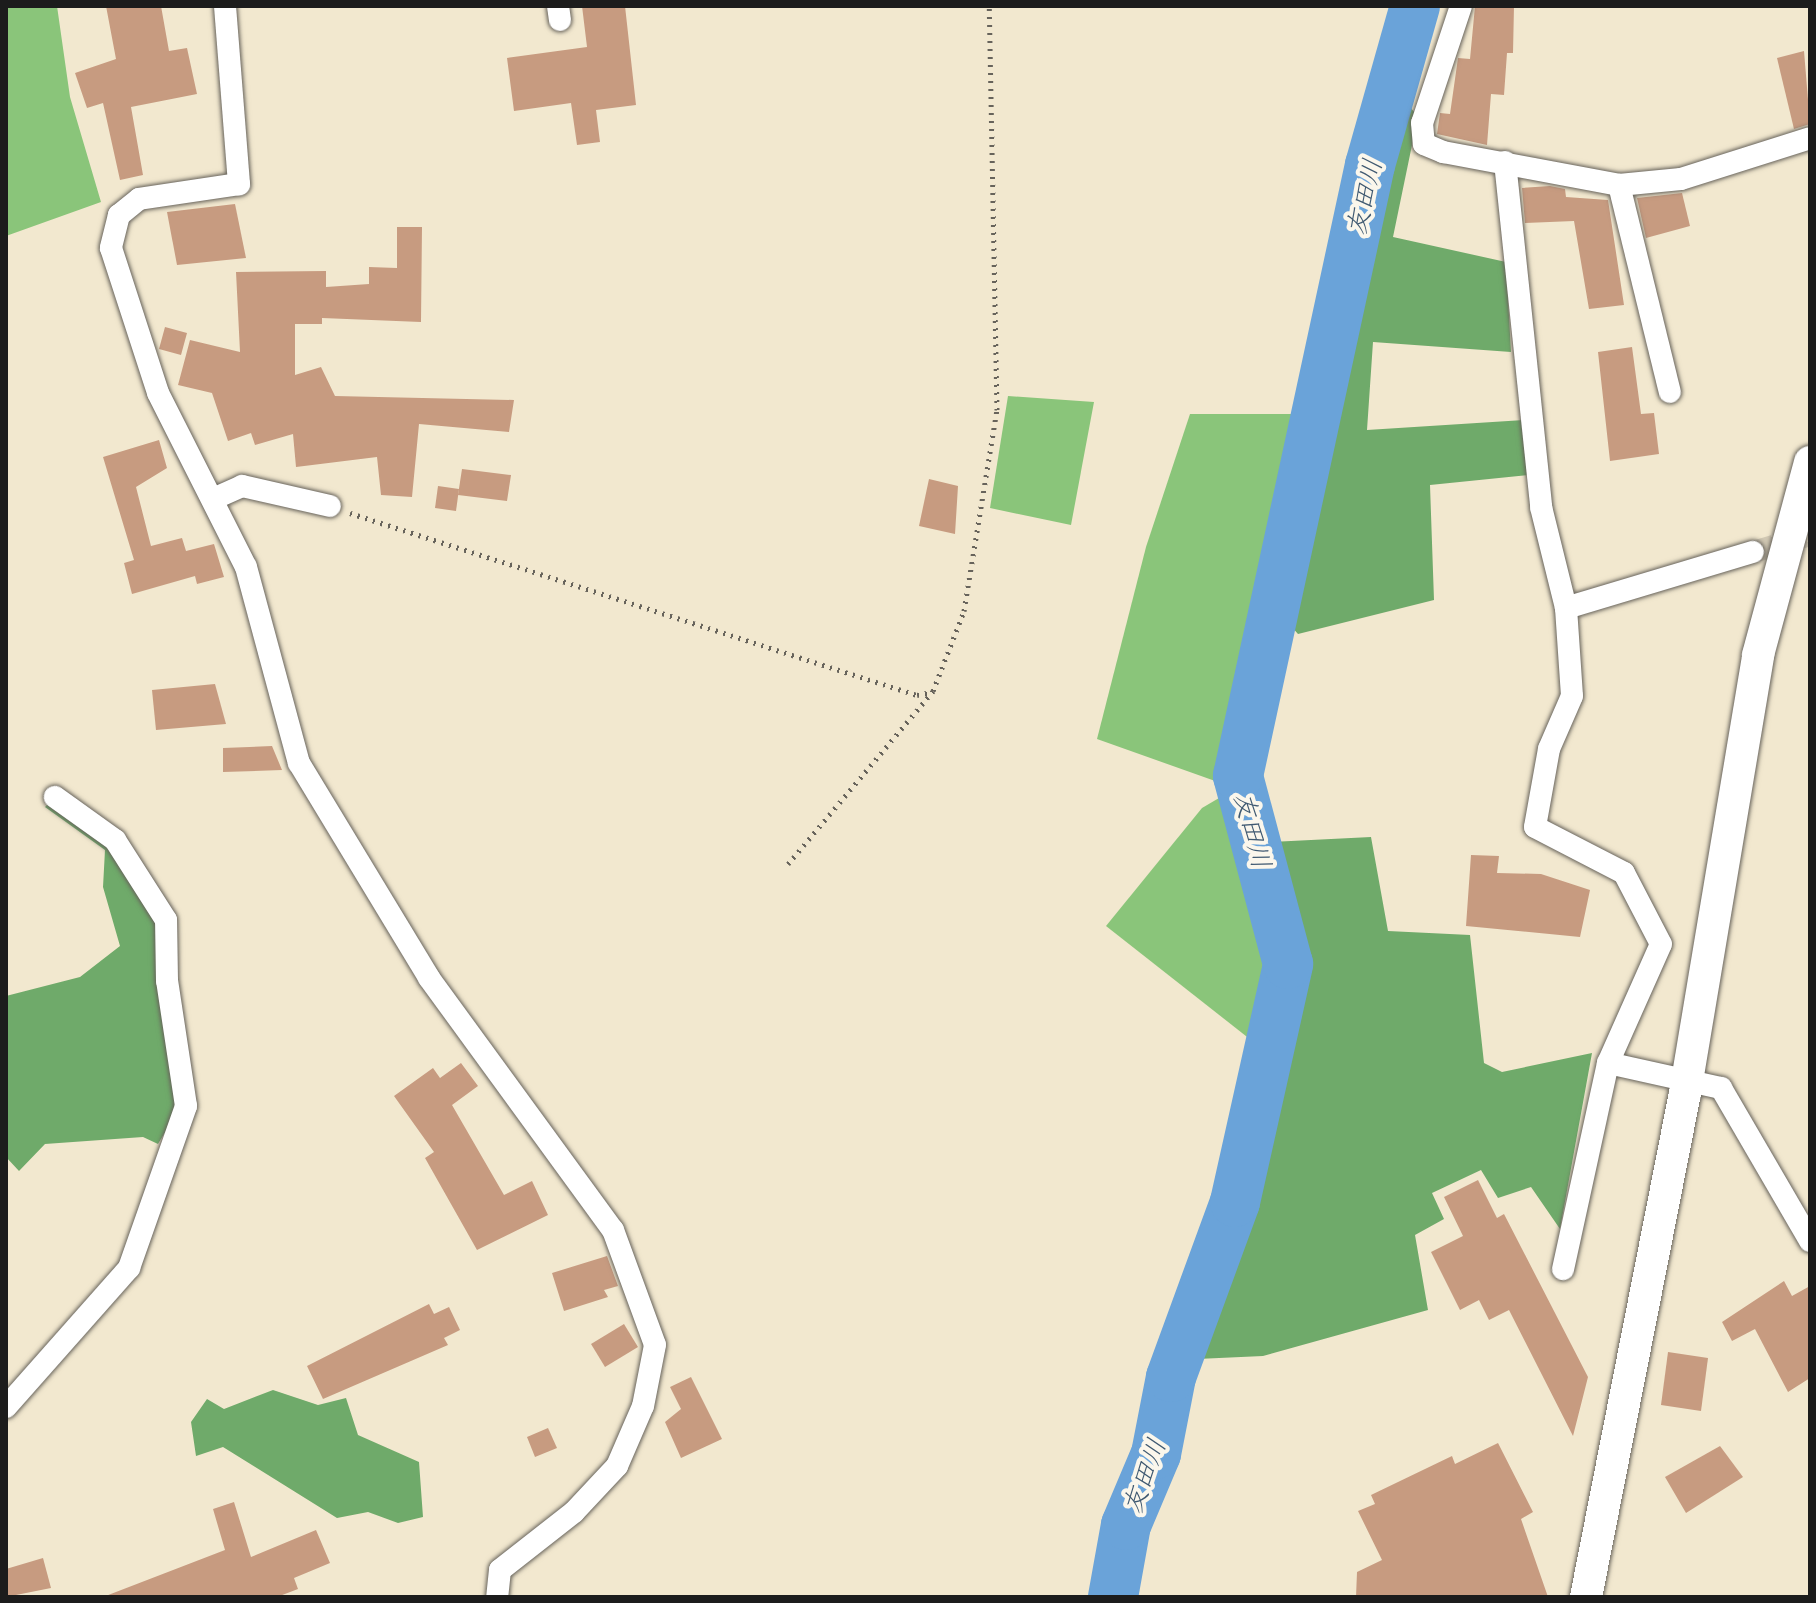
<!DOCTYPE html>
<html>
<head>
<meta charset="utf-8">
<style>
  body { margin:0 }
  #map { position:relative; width:1816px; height:1603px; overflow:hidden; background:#f2e8cf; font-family:Mali,"Klee One",sans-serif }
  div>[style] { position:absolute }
  .green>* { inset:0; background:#8ac57a }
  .forest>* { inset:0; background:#6faa6a }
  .river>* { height:50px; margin:-25px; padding:0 25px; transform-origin:25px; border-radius:25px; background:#6aa3d9 }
  .building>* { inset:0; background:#c79b80 }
  .street-tunnel>* { height:22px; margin-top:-11px; transform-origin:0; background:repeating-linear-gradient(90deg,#d2c9b4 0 22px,transparent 0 33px) }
  .path>* { height:5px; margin-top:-2.5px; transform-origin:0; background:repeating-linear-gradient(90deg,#67635b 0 2px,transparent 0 8px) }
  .roads { filter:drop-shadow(0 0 2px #67635b) drop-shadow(0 0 2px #67635b) }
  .street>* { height:22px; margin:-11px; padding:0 11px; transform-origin:11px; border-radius:11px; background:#fff }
  .secondary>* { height:32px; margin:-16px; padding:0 16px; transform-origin:16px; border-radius:16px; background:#fff }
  span { translate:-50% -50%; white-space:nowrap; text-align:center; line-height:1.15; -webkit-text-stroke:8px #fbf7ec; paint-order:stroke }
  .water-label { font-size:26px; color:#3f5971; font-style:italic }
  .frame { position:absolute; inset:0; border:8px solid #1c1c1c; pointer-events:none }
</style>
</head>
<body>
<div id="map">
  <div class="green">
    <i style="clip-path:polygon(6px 6px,57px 6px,70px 97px,101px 202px,6px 236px)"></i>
    <i style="clip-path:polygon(1008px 396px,1094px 402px,1071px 525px,990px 508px)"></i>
    <i style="clip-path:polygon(1190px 414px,1311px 414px,1232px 787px,1097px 739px,1146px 547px)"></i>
    <i style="clip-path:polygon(1231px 791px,1280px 963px,1251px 1040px,1106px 926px,1202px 808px)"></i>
  </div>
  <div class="forest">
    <i style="clip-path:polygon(1396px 92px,1418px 116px,1393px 237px,1506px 262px,1511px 352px,1373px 342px,1367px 430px,1524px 420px,1529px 475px,1430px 485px,1434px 600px,1298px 634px,1283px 617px,1289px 569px)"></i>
    <i style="clip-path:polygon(52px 800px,112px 845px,161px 922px,180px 1107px,158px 1144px,143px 1137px,45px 1144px,19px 1171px,6px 1157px,6px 996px,80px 977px,120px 946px,103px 887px,105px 850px,45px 807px)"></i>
    <i style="clip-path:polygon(1371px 837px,1388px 931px,1470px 935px,1484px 1063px,1502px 1072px,1592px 1053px,1560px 1229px,1531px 1187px,1498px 1198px,1481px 1170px,1432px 1193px,1444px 1219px,1415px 1235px,1428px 1310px,1263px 1356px,1197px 1359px,1235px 1244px,1299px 962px,1271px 842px)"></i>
    <i style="clip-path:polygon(273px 1390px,318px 1405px,346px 1398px,358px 1435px,419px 1462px,423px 1517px,398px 1523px,368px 1512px,337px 1518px,223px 1447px,196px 1456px,191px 1422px,207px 1399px,224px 1409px)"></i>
  </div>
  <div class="river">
    <i style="left:1113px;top:1597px;width:73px;rotate:-79.8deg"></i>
    <i style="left:1126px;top:1525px;width:77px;rotate:-67.1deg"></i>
    <i style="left:1156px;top:1454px;width:78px;rotate:-79deg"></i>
    <i style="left:1171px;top:1377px;width:186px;rotate:-69.9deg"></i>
    <i style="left:1235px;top:1202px;width:244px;rotate:-77.4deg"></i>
    <i style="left:1288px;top:964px;width:195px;rotate:-104.9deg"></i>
    <i style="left:1238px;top:776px;width:625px;rotate:-77.81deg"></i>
    <i style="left:1370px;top:165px;width:165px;rotate:-74.2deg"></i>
  </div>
  <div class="building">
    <i style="clip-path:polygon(106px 6px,161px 6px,169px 51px,187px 48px,197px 94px,131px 107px,143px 175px,120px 180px,103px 103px,87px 108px,75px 73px,116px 59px)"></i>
    <i style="clip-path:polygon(582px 6px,625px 6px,636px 105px,596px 110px,600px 142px,577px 145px,571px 103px,514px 111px,507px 58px,587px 47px)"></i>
    <i style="clip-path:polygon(1475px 6px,1514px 6px,1513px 53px,1507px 53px,1504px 95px,1491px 94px,1487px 145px,1437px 134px,1440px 113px,1450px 114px,1458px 58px,1470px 59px)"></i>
    <i style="clip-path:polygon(1804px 51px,1810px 124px,1794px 129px,1777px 58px)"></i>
    <i style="clip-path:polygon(1550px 186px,1565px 189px,1566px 197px,1608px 200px,1624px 305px,1589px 309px,1574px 221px,1525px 223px,1522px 188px)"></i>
    <i style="clip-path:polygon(1682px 193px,1690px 226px,1646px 238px,1637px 198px)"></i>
    <i style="clip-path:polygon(235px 204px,246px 258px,177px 265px,167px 212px)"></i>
    <i style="clip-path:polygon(397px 227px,422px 227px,421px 322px,322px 318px,322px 324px,295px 324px,295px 375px,321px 367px,335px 396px,514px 400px,509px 432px,419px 424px,412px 497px,381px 495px,377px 457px,296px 467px,293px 434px,255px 445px,251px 433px,228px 441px,212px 393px,178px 385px,190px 340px,240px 352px,236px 272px,326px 271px,326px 287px,369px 284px,369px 267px,397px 268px)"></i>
    <i style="clip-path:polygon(165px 327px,187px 333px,181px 355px,159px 349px)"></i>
    <i style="clip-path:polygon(1632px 347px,1641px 414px,1654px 413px,1659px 454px,1610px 461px,1598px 352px)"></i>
    <i style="clip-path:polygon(159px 440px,167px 468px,136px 487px,151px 546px,182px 538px,186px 551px,214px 544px,224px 577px,197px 584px,195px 576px,132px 594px,124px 563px,134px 560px,103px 457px)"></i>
    <i style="clip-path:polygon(462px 469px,511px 475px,507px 501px,458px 495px)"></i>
    <i style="clip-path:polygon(929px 479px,958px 486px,955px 534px,919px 526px)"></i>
    <i style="clip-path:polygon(438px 486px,459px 489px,456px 511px,435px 508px)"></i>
    <i style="clip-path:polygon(215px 684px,226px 724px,156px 730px,152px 690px)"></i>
    <i style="clip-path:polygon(272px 746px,282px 770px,223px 772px,223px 748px)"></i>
    <i style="clip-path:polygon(1471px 855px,1499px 856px,1497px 873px,1541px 874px,1590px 890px,1580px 937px,1466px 926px)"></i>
    <i style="clip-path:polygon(461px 1063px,478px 1086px,452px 1105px,504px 1195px,532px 1181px,548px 1215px,477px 1250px,425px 1158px,434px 1152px,394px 1096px,433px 1068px,440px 1078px)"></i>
    <i style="clip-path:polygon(1478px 1180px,1497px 1218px,1504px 1214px,1588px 1377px,1573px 1436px,1509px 1310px,1489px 1320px,1479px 1300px,1460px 1310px,1431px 1252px,1463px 1236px,1444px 1197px)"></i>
    <i style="clip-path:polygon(607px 1256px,618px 1286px,604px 1290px,608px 1297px,564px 1311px,552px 1273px)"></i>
    <i style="clip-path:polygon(1784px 1281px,1792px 1296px,1810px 1286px,1810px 1378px,1788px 1392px,1755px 1329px,1732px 1341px,1722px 1322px)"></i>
    <i style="clip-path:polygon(429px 1304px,434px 1314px,449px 1307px,460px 1330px,444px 1338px,448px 1345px,323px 1399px,307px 1366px)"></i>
    <i style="clip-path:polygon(624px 1324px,638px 1347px,605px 1367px,591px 1344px)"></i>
    <i style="clip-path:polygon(1668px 1352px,1708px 1358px,1701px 1411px,1661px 1405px)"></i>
    <i style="clip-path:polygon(691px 1377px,722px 1439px,681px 1458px,665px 1422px,681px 1409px,670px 1387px)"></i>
    <i style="clip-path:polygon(548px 1428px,557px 1448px,535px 1457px,527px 1437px)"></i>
    <i style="clip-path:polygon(1498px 1443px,1533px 1512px,1521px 1519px,1548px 1597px,1356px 1597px,1357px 1572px,1382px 1560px,1358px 1511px,1375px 1504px,1371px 1495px,1452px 1456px,1455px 1464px)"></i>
    <i style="clip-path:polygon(1720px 1446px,1743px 1477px,1686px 1513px,1665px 1477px)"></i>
    <i style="clip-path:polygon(234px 1502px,251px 1557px,316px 1530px,330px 1563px,294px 1578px,298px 1589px,277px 1597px,103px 1597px,225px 1550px,213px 1509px)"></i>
    <i style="clip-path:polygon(43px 1558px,51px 1588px,6px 1597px,6px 1569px)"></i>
  </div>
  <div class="street-tunnel">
    <i style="left:1753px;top:552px;width:59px;rotate:-16.6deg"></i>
  </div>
  <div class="path">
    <i style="left:350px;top:513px;width:595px;rotate:17.8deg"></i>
    <i style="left:917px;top:695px;width:14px;rotate:-12deg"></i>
    <i style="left:788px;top:864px;width:226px;rotate:-50deg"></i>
    <i style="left:933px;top:691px;width:86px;rotate:-68.8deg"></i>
    <i style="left:964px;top:611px;width:204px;rotate:-80.7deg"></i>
    <i style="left:997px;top:410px;width:404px;rotate:-91.1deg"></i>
  </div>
  <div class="roads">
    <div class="street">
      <i style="left:225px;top:6px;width:179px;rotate:85.5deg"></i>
      <i style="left:239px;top:184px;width:101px;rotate:171.5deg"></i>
      <i style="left:139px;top:199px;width:26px;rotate:141deg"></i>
      <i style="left:119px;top:215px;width:34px;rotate:104deg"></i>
      <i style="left:111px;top:248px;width:152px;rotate:72deg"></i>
      <i style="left:158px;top:393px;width:195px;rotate:63.2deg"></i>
      <i style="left:246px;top:567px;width:203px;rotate:74.9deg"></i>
      <i style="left:299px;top:763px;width:251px;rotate:58.8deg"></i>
      <i style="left:429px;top:978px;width:312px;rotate:53.9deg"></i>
      <i style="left:613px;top:1230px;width:122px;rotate:69.9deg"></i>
      <i style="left:655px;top:1345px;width:62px;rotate:101.1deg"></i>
      <i style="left:643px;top:1406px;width:65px;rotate:113.4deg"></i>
      <i style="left:617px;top:1466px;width:63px;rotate:133.1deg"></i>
      <i style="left:574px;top:1512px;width:94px;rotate:141.9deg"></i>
      <i style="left:500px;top:1570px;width:27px;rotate:96deg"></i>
      <i style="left:558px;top:6px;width:14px;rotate:82deg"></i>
      <i style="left:1461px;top:6px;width:123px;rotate:108.4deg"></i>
      <i style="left:1422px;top:123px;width:21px;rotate:85deg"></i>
      <i style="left:1424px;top:144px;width:21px;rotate:23deg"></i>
      <i style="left:1443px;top:152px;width:179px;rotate:10.6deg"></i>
      <i style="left:1619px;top:185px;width:62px;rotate:-5.5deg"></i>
      <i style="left:1681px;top:179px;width:135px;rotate:-17.6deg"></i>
      <i style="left:1505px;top:162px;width:347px;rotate:84deg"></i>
      <i style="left:1541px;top:507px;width:104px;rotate:76.1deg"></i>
      <i style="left:1566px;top:608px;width:88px;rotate:86.1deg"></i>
      <i style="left:1572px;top:696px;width:58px;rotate:113.5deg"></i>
      <i style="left:1549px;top:749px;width:79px;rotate:100.2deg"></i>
      <i style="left:1535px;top:827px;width:100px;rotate:27.3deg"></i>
      <i style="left:1624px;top:873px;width:80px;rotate:62.5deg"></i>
      <i style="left:1661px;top:944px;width:130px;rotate:114deg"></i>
      <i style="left:1608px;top:1063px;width:211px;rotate:102.3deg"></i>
      <i style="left:1619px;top:185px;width:213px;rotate:76.2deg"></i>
      <i style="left:213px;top:499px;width:32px;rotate:-24deg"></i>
      <i style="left:242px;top:486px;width:90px;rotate:12.8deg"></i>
      <i style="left:1566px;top:608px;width:195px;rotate:-16.7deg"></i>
      <i style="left:1608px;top:1063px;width:116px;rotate:12.5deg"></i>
      <i style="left:1721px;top:1088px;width:177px;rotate:59.8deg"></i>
      <i style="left:6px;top:1407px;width:186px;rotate:-48.5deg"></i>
      <i style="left:129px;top:1268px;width:172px;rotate:-70.6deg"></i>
      <i style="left:186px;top:1106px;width:126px;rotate:-98.6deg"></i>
      <i style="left:167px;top:981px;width:61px;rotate:-90.9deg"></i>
      <i style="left:166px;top:920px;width:95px;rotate:-122.5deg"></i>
      <i style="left:115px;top:840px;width:74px;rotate:-144.4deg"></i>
    </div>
    <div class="secondary">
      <i style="left:1586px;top:1597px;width:514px;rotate:-78.89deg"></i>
      <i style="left:1685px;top:1093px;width:444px;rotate:-80.5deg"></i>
      <i style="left:1758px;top:655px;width:200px;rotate:-74.9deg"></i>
    </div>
  </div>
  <div class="water-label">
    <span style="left:1364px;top:197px;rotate:-77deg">友田川</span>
    <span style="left:1253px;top:830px;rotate:75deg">友田川</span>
    <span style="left:1144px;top:1476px;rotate:-70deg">友田川</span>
  </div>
  <div class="frame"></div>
</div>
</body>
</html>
